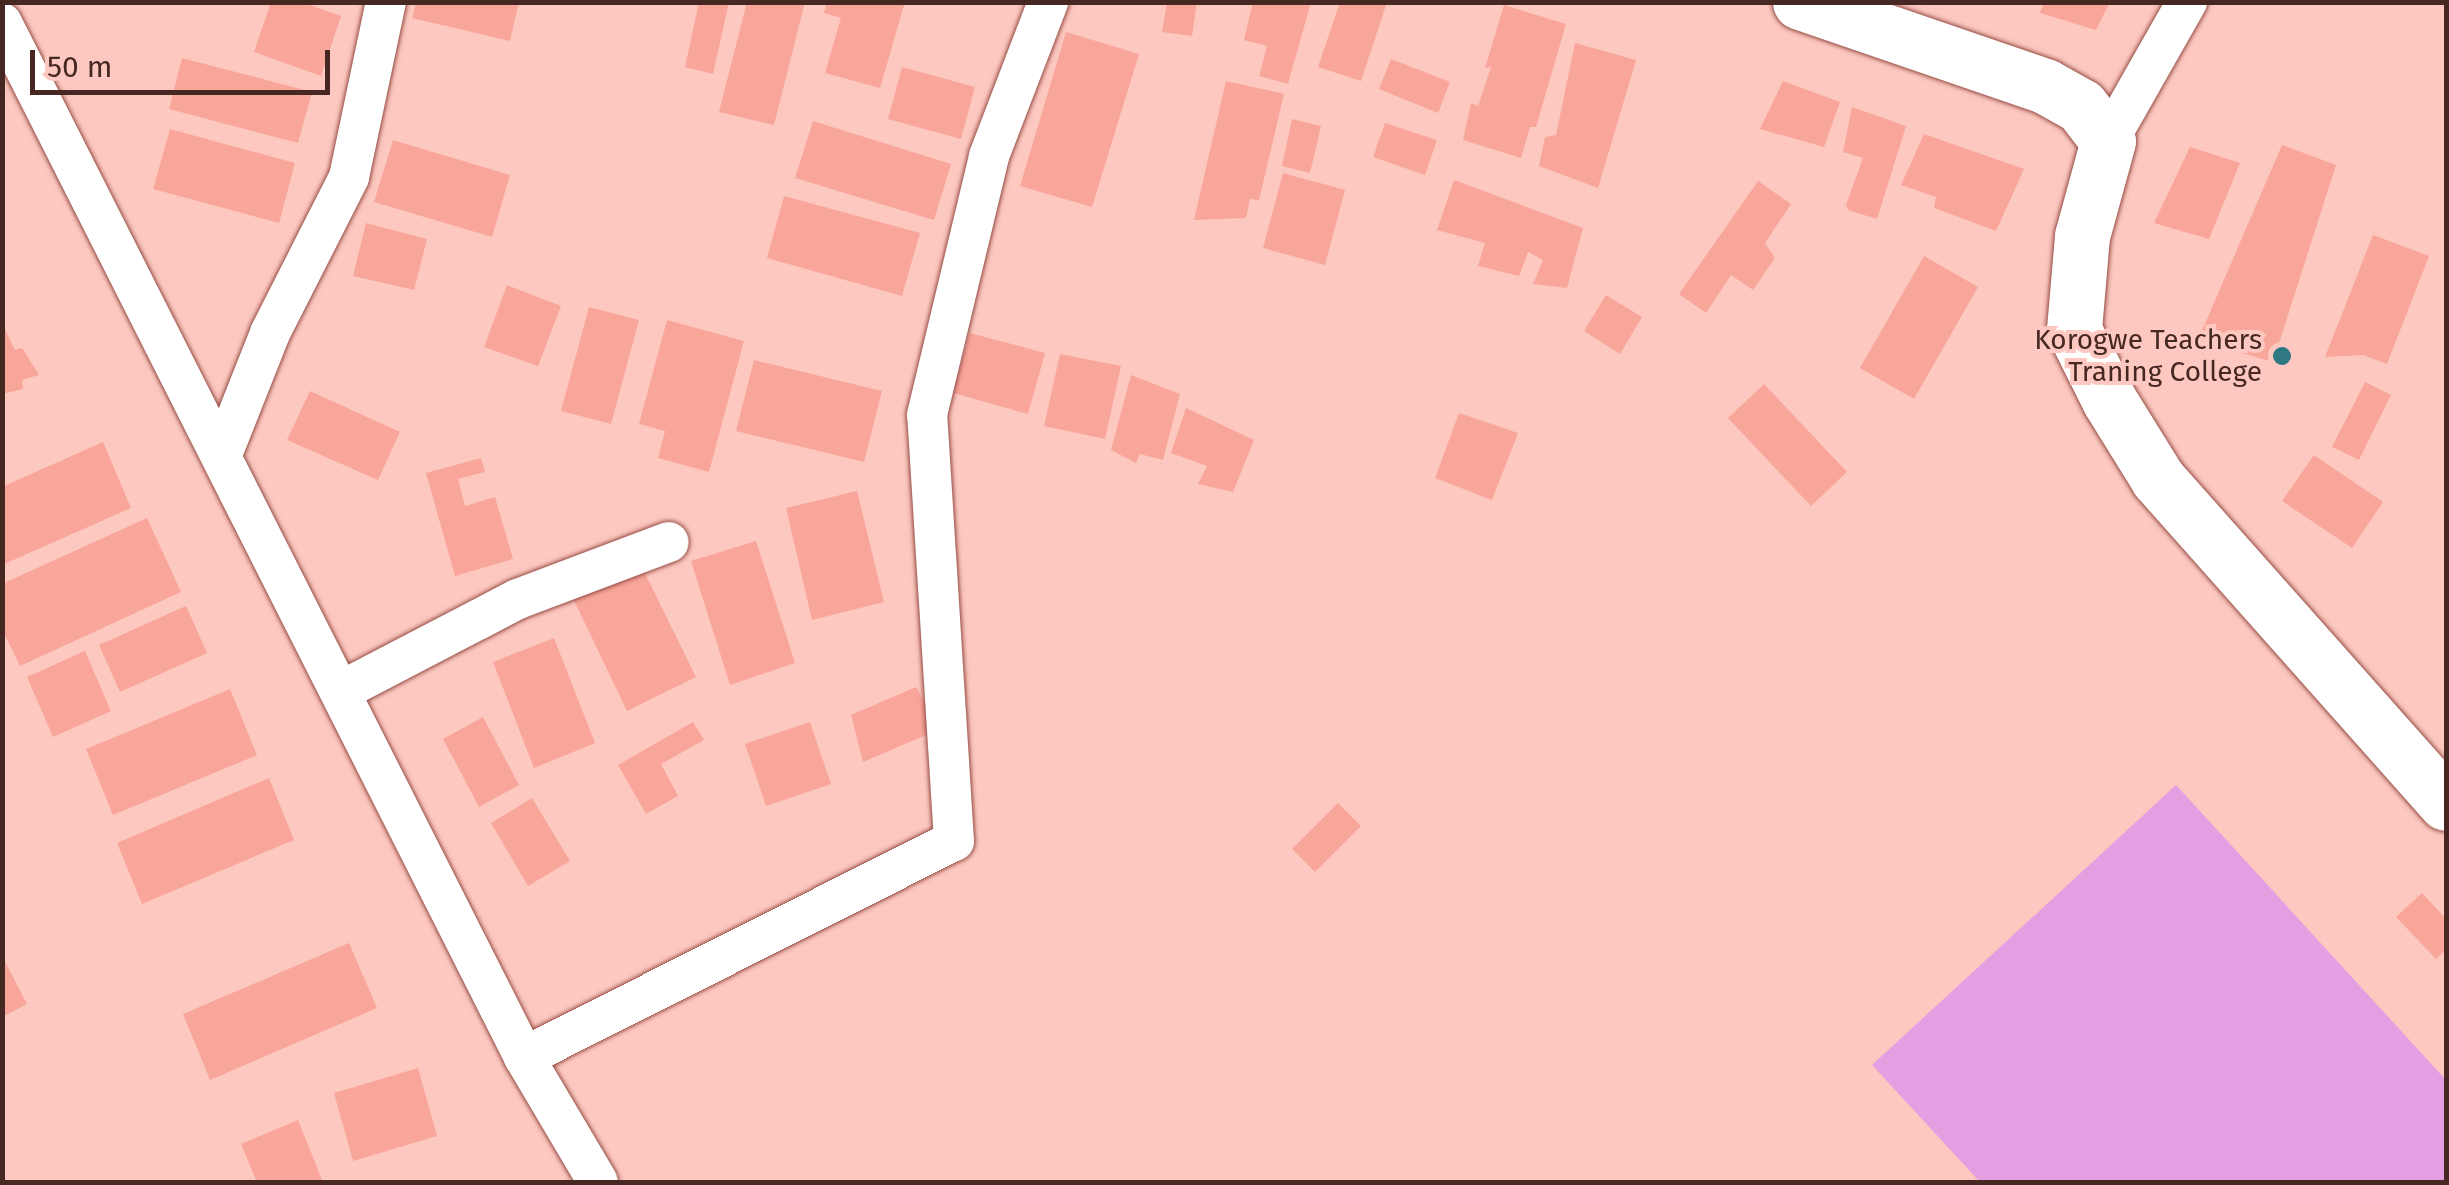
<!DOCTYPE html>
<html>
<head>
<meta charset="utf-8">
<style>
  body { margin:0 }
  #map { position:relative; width:2449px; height:1185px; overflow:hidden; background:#fcc8c0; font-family:"Fira Sans",sans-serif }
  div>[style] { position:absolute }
  .green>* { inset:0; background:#e49ee1 }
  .building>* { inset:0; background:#f9a69a }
  .roads { filter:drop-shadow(0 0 2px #964c43) drop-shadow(0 0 2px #964c43) }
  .street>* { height:40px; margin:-20px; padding:0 20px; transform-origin:20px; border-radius:20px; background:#fff }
  .secondary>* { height:55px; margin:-27.5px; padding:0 27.5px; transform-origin:27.5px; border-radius:27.5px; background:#fff }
  .dots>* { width:28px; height:28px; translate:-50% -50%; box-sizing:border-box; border:5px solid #fcc8c0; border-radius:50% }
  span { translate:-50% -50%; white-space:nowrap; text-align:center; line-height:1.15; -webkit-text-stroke:8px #fcc8c0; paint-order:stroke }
  .poi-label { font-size:28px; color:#472722 }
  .right { translate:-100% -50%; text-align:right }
  .frame { position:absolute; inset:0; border:5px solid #472722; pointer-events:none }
  .scale { position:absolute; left:30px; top:50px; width:300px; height:45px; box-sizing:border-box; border:5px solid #472722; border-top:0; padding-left:12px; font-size:30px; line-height:35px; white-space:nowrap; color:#472722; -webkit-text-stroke:8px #fcc8c0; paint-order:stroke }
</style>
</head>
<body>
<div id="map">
  <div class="green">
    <i style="clip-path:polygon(2176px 785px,2446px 1080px,2446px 1182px,1980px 1182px,1872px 1065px)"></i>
  </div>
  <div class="building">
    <i style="clip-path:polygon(271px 2px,301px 2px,341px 16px,321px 76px,254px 52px)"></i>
    <i style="clip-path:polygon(416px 2px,519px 2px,510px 41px,412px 18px)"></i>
    <i style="clip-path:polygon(699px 2px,729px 2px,713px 74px,685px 67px)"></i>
    <i style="clip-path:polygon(747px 2px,805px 2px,774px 125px,719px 112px)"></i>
    <i style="clip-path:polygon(827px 2px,905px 2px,880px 88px,825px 73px,841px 18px,824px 13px)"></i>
    <i style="clip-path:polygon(1167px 2px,1197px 2px,1192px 36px,1162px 32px)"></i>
    <i style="clip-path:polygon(1253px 2px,1311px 2px,1288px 84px,1259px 76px,1267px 46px,1244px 40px)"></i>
    <i style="clip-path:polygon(1340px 2px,1387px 2px,1361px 81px,1318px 67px)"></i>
    <i style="clip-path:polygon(2044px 2px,2110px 2px,2096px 30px,2040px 13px)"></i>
    <i style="clip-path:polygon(1504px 5px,1566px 24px,1536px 127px,1530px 127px,1521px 158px,1463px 140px,1471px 103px,1478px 106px,1491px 67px,1485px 68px)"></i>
    <i style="clip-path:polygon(1066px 32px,1139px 54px,1092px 207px,1020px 186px)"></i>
    <i style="clip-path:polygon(1575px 43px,1636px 60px,1598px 188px,1539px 166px,1545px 137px,1556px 135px)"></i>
    <i style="clip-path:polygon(182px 58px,312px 92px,298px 143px,169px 109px)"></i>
    <i style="clip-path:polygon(1391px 59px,1450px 82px,1438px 113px,1379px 89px)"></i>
    <i style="clip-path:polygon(902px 67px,975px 87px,961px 139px,888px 119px)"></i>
    <i style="clip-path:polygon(1226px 81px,1284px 94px,1259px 200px,1250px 199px,1246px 218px,1194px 220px)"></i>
    <i style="clip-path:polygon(1783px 81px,1840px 102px,1824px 147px,1760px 129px)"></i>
    <i style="clip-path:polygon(1852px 107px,1906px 126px,1877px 219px,1848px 210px,1846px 205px,1863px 158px,1843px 152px)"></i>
    <i style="clip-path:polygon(1292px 119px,1321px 126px,1310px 173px,1282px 166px)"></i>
    <i style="clip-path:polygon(813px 121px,951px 164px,934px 220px,795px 178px)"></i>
    <i style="clip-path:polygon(1385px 123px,1437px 140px,1425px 175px,1373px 157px)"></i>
    <i style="clip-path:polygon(170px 129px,295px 163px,279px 223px,153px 189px)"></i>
    <i style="clip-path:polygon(1924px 134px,2024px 169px,1996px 231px,1934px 208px,1936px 197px,1901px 185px)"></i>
    <i style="clip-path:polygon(393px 140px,510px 175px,492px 237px,374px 202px)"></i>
    <i style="clip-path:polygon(2282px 145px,2336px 165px,2273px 362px,2198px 340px)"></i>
    <i style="clip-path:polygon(2190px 147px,2240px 163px,2209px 239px,2154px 223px)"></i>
    <i style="clip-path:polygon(1283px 173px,1345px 190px,1325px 265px,1263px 248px)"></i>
    <i style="clip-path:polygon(1454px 180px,1583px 228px,1567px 288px,1533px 284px,1543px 260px,1528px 252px,1519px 276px,1478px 266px,1485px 243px,1437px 230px)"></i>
    <i style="clip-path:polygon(1758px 181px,1791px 204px,1765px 243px,1775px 258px,1753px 290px,1731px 275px,1706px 313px,1679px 294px)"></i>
    <i style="clip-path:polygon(784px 196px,920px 233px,902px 296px,767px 258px)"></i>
    <i style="clip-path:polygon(366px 223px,427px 239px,414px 290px,353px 276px)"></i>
    <i style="clip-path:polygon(2373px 235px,2429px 256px,2387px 364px,2363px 355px,2325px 357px)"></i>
    <i style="clip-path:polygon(1924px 256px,1978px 287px,1914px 399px,1860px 368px)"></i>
    <i style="clip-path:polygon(507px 285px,561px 306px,538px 366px,484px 347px)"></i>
    <i style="clip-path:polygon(1606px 295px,1642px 317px,1620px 354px,1584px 331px)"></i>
    <i style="clip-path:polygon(589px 307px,639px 320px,611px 424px,561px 411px)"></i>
    <i style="clip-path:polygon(667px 320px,744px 341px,709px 472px,658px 458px,665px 431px,639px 424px)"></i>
    <i style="clip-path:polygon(2px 323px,15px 350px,22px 348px,39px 375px,22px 380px,23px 389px,2px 394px)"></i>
    <i style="clip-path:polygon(970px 333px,1045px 353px,1028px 414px,953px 393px)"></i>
    <i style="clip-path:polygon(1060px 354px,1121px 366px,1105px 439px,1044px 426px)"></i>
    <i style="clip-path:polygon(754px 360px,882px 391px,864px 462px,736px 431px)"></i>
    <i style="clip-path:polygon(1131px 375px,1180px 394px,1163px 460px,1140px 454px,1136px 463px,1111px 450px)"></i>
    <i style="clip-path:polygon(2365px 382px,2391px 395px,2359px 460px,2332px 447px)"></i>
    <i style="clip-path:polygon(1764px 384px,1847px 472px,1811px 506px,1728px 418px)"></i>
    <i style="clip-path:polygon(310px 391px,400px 432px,378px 480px,287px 440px)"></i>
    <i style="clip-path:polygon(1186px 408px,1254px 440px,1233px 492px,1198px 484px,1207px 466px,1171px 453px)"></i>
    <i style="clip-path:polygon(1459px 413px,1518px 433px,1492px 500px,1435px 478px)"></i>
    <i style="clip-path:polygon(103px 442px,131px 508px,2px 565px,2px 487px)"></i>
    <i style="clip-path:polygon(2314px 455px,2383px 502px,2352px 548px,2282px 501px)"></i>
    <i style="clip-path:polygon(481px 458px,485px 472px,458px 479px,465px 506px,495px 497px,513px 559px,455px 576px,426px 473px)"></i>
    <i style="clip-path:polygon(857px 491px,884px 602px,812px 620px,786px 508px)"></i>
    <i style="clip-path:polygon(147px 518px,181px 592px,20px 666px,2px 629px,2px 584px)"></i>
    <i style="clip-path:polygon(756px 541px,795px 663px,730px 685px,691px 561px)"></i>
    <i style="clip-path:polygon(638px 559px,696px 677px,627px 711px,570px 592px)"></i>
    <i style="clip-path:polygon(186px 606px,207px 653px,120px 692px,99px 645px)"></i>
    <i style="clip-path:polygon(554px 638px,595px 743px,534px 768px,493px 662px)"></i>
    <i style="clip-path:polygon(85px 651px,111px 711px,53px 737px,27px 677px)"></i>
    <i style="clip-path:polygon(916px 687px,940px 729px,863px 762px,851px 715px)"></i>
    <i style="clip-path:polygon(230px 689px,257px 755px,113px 815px,86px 749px)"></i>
    <i style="clip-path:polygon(483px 717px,519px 785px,479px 807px,443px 739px)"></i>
    <i style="clip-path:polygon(693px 722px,704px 740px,661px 764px,678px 796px,646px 814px,618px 765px)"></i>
    <i style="clip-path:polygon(810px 722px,831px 784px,766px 806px,745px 744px)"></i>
    <i style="clip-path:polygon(269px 778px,294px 840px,142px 904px,117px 843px)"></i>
    <i style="clip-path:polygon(532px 798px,570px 861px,528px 886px,491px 823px)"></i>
    <i style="clip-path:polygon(1338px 803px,1361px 826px,1315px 872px,1292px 849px)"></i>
    <i style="clip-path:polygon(2422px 893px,2446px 919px,2446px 949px,2436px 959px,2396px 917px)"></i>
    <i style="clip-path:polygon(349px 943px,377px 1008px,210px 1080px,183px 1014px)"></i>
    <i style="clip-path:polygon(2px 956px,27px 1004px,2px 1017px)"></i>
    <i style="clip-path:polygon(418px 1068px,437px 1136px,353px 1161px,334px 1093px)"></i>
    <i style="clip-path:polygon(298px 1120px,322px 1180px,257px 1182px,241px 1144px)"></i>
  </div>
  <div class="roads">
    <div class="street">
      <i style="left:2px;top:23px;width:1158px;rotate:63.21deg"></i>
      <i style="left:524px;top:1057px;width:145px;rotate:59.4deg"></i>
      <i style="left:2108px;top:141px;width:160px;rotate:-60.4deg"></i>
      <i style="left:223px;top:452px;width:128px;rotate:-68.4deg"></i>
      <i style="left:270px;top:333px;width:175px;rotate:-63.1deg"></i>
      <i style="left:349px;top:177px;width:179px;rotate:-78.1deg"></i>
      <i style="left:341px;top:691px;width:199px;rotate:-27.5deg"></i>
      <i style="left:518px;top:599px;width:161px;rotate:-20.7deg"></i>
      <i style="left:524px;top:1057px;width:481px;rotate:-26.7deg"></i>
      <i style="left:954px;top:841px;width:427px;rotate:-93.6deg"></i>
      <i style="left:927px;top:415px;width:266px;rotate:-76.5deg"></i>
      <i style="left:989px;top:156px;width:165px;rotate:-69deg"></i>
    </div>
    <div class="secondary">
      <i style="left:1800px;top:2px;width:259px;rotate:18.9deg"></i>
      <i style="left:2045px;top:86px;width:41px;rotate:29.1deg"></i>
      <i style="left:2081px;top:106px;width:44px;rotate:52.4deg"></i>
      <i style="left:2108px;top:141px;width:98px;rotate:105.3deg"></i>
      <i style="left:2082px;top:236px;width:94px;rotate:94.9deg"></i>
      <i style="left:2074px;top:330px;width:78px;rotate:63.4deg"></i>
      <i style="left:2109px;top:400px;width:93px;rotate:58.2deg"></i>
      <i style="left:2158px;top:479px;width:433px;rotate:48.4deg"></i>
    </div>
  </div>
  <div class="dots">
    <i style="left:2282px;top:356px;background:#307882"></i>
  </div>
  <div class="poi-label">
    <span class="right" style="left:2262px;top:356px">Korogwe Teachers<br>Traning College</span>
  </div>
  <div class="frame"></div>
  <div class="scale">50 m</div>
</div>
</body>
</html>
